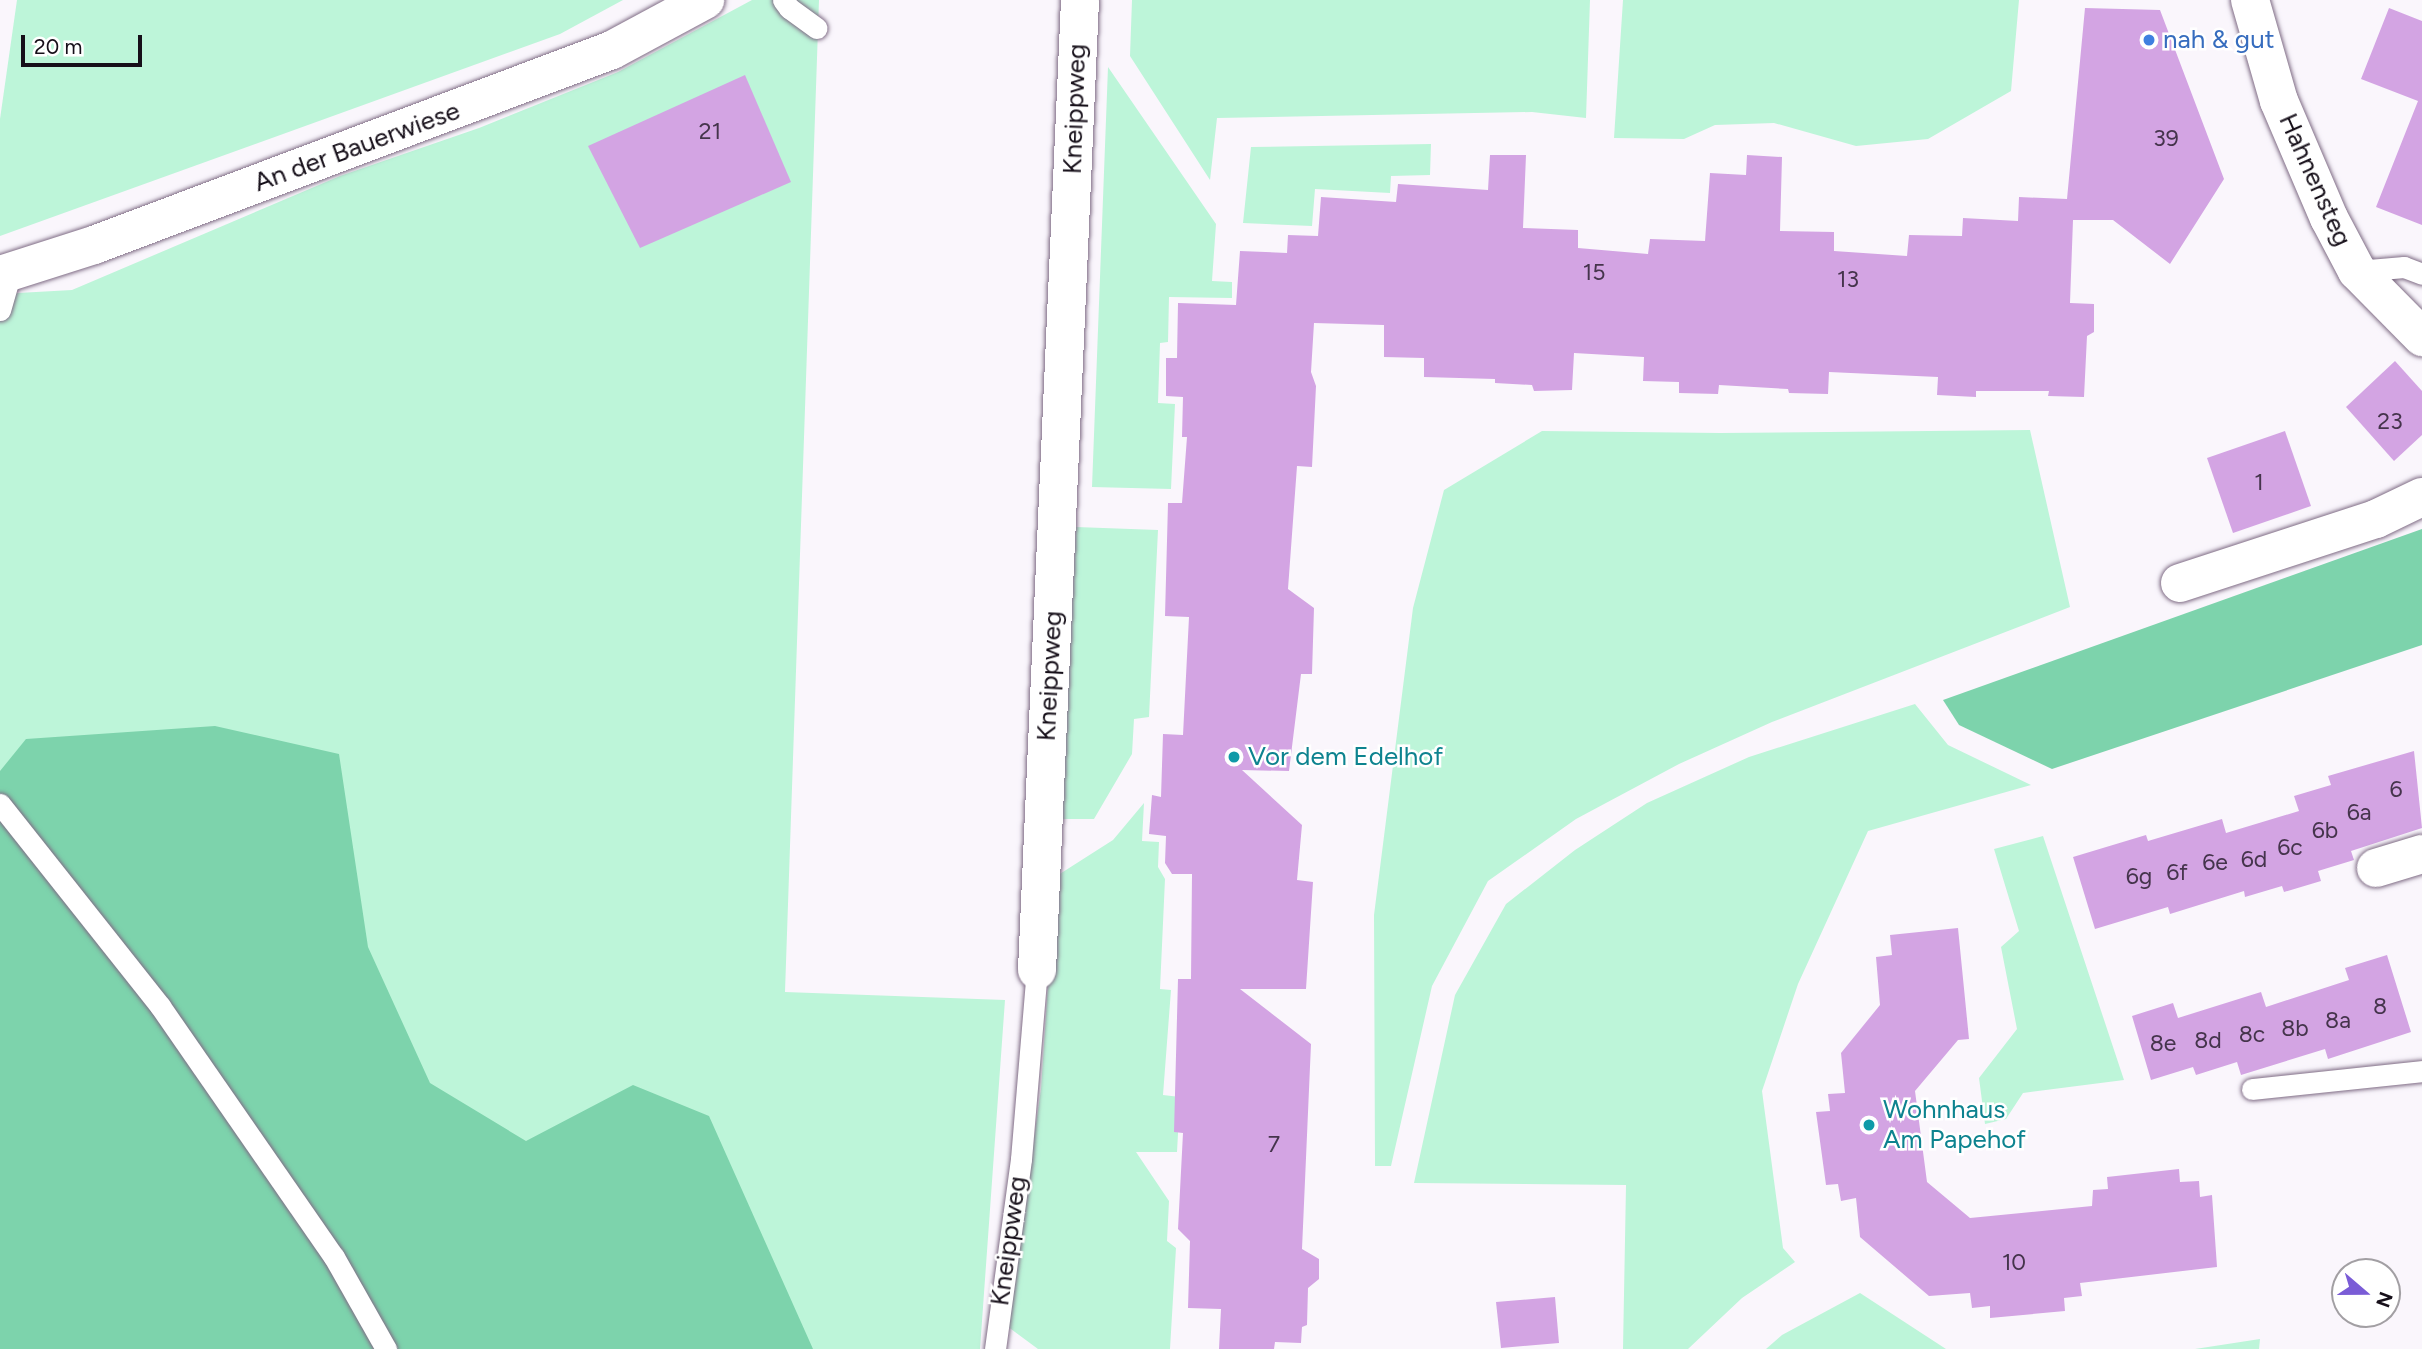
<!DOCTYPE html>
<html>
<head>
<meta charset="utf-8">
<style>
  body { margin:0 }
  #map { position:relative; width:2422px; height:1349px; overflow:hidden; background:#faf6fc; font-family:Figtree,sans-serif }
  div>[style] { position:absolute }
  .green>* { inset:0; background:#bdf5d9 }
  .forest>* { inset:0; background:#7dd3ac }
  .building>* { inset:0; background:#d3a4e3 }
  .roads { filter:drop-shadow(0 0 2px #7f6c85) drop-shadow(0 0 2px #7f6c85) }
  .service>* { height:21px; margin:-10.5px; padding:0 10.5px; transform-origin:10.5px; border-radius:10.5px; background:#fff }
  .minor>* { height:38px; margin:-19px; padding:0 19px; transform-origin:19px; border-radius:19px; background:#fff }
  .dots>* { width:19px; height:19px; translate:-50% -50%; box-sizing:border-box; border:4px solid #fff; border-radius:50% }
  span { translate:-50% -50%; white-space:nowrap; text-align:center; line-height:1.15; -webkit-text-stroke:5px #fff; paint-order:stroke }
  .number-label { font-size:23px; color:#45344c }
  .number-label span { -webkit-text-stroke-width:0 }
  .shop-label { font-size:26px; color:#366cbe }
  .left { translate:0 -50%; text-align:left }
  .street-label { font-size:26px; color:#160f19 }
  .culture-label { font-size:26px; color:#0d838f }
  .north { position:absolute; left:2331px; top:1258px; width:70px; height:70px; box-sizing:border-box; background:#fff; border:2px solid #a29fa3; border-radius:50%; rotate:110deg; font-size:19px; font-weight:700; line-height:28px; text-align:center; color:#160f19 }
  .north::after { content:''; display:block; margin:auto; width:24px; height:32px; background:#7a5cd6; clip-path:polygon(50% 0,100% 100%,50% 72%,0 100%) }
  .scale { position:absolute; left:21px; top:35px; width:121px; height:32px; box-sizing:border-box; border:4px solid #160f19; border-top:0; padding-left:9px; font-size:21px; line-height:24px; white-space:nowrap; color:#160f19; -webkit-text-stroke:5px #fff; paint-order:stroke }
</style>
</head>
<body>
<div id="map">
  <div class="green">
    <i style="clip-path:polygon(17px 0,623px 0,560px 34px,0 236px,0 119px)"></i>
    <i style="clip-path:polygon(752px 0,819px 0,785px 992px,1005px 1000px,980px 1349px,0 1349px,0 294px,72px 290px,340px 176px,479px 128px,618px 72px)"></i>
    <i style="clip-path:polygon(1132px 0,1590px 0,1586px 118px,1532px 112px,1217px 118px,1210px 180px,1130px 56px)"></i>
    <i style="clip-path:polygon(1623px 0,2019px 0,2011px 91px,1928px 139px,1856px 146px,1774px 123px,1715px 125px,1684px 139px,1614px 138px)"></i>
    <i style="clip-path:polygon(1108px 67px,1216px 224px,1212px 281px,1232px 282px,1232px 298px,1169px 297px,1168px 342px,1160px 343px,1158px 403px,1175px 404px,1171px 489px,1092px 487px)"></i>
    <i style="clip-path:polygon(1431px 144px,1430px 175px,1391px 176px,1390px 193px,1315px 189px,1312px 226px,1243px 223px,1251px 147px)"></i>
    <i style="clip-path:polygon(2030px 430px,2070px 607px,1772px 722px,1679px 764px,1576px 819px,1488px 881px,1432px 986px,1391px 1166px,1375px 1166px,1374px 915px,1413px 608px,1444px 490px,1542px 431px,1720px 433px)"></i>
    <i style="clip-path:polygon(1076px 527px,1158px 530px,1149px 717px,1134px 719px,1132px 754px,1094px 819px,1061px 819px)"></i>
    <i style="clip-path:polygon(1915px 704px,1948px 745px,2031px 785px,1868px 831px,1798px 984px,1762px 1091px,1783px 1248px,1795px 1262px,1742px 1298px,1688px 1349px,1623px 1349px,1626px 1185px,1414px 1183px,1455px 995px,1506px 904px,1575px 850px,1647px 803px,1749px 757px)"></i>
    <i style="clip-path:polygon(1144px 803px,1142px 841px,1159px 842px,1158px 867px,1165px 879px,1160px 989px,1171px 990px,1163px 1095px,1180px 1097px,1177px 1152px,1136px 1152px,1169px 1201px,1167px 1241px,1176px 1248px,1170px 1349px,1038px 1349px,1007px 1326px,1041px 1089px,1055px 877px,1113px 840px)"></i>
    <i style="clip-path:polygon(2043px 836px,2124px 1080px,2023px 1093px,2006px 1119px,1985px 1124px,1979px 1078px,2017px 1029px,2001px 947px,2019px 931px,1994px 849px)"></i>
    <i style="clip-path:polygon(1860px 1293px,1946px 1349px,1766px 1349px,1782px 1335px)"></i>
    <i style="clip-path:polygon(2260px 1339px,2259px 1349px,2195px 1349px)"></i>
  </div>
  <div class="forest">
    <i style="clip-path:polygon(2422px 529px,2422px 645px,2052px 769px,1959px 725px,1943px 700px)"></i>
    <i style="clip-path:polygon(215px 726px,339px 754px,368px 947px,430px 1083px,526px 1141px,633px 1085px,709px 1116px,813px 1349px,0 1349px,0 771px,26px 739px)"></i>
  </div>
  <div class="building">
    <i style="clip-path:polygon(2085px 8px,2160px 10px,2224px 179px,2170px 264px,2113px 220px,2073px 220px,2070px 303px,2094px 304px,2094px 332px,2087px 336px,2084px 397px,2048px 396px,2049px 391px,1976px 391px,1976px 397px,1937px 395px,1938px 377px,1829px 372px,1828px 394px,1789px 393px,1788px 389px,1719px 385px,1718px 394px,1679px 393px,1679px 382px,1643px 381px,1644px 357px,1574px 353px,1572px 390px,1534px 391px,1532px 385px,1495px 383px,1495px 379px,1424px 377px,1424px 358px,1384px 357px,1384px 325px,1314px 323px,1311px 372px,1316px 386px,1312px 467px,1297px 466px,1288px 589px,1314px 608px,1312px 674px,1301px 674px,1289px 771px,1242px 770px,1302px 825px,1297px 880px,1313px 882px,1306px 989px,1240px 989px,1311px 1044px,1302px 1249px,1319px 1259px,1319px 1279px,1308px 1288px,1307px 1325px,1302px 1327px,1301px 1343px,1275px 1342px,1274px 1349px,1219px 1349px,1221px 1309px,1188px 1308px,1190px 1241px,1178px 1229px,1183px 1133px,1174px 1132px,1178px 979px,1191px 979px,1192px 874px,1172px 874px,1165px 863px,1166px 836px,1149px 834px,1152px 795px,1161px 797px,1163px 734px,1183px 735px,1189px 617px,1165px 616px,1168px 503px,1182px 503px,1187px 437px,1182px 437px,1183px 397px,1166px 396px,1166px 358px,1177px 358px,1178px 303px,1236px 305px,1240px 251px,1287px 253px,1288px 235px,1318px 236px,1321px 197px,1396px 202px,1398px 184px,1488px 190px,1490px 155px,1526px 155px,1523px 228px,1578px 230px,1578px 248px,1648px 254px,1650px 239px,1705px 241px,1710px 173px,1746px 175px,1747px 155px,1782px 157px,1780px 231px,1834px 232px,1834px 251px,1907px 256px,1909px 235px,1962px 236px,1963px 218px,2018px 221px,2019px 197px,2067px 199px)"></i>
    <i style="clip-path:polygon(2389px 8px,2422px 21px,2422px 225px,2376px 207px,2418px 101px,2361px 79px)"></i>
    <i style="clip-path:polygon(745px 75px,791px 182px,640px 248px,588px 146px)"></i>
    <i style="clip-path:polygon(2395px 361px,2422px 391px,2422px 435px,2394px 461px,2346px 407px)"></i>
    <i style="clip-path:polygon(2285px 431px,2311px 506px,2233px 533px,2207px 458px)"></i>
    <i style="clip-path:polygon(2414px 751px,2422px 828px,2351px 851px,2354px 860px,2318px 871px,2321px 881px,2284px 892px,2282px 886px,2245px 897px,2244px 891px,2170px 914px,2168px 907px,2095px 929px,2073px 857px,2146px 835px,2148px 841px,2222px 819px,2226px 833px,2299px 811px,2294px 796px,2331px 785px,2328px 776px)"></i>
    <i style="clip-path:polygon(1958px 928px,1969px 1039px,1958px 1040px,1915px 1091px,1927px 1182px,1970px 1218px,2092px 1206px,2093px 1190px,2108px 1189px,2107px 1177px,2179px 1169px,2180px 1182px,2199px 1181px,2200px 1197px,2212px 1195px,2217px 1267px,2080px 1283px,2082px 1296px,2064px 1298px,2065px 1311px,1990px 1318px,1990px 1306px,1972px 1308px,1970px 1293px,1929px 1296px,1860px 1237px,1856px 1198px,1841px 1201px,1838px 1184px,1826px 1185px,1816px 1112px,1830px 1111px,1828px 1094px,1845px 1093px,1841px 1053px,1880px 1005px,1876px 957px,1892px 955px,1890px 935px)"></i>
    <i style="clip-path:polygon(2387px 955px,2411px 1032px,2328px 1059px,2325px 1049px,2241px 1075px,2237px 1062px,2196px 1075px,2193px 1067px,2151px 1080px,2132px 1016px,2173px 1003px,2178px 1018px,2261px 992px,2266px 1007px,2349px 980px,2345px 968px)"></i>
    <i style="clip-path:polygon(1555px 1297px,1559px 1343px,1501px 1348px,1496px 1302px)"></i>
  </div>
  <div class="roads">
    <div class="service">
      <i style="left:783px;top:0;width:10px;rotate:53deg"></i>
      <i style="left:789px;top:8px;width:34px;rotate:36deg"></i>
      <i style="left:2357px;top:271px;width:47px;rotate:-4.9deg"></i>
      <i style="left:2404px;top:267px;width:19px;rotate:21deg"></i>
      <i style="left:0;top:310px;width:37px;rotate:-74deg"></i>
      <i style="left:0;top:804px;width:258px;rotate:51.6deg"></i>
      <i style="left:160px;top:1006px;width:305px;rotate:55.3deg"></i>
      <i style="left:334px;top:1257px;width:106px;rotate:60.5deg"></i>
      <i style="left:2252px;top:1089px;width:171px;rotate:-6deg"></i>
      <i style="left:995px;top:1349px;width:192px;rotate:-82.2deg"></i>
      <i style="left:1021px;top:1159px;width:190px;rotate:-85.2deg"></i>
    </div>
    <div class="minor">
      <i style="left:2250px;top:0;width:105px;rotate:74deg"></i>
      <i style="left:2279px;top:101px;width:127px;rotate:66.9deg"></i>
      <i style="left:2329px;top:218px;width:60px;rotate:62.2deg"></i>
      <i style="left:2357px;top:271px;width:93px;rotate:45.4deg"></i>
      <i style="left:0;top:275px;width:99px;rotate:-17.7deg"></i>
      <i style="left:94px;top:245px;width:553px;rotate:-20.63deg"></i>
      <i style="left:612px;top:50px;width:106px;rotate:-28.3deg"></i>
      <i style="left:2180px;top:583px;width:206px;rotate:-18.1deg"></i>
      <i style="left:2376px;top:519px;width:51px;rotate:-25.6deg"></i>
      <i style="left:2376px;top:868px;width:48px;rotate:-16.9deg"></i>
      <i style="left:1037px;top:970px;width:971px;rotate:-87.46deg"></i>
    </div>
  </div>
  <div class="dots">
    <i style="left:2149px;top:40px;background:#3f7fe0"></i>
    <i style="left:1234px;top:757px;background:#0f9aa8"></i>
    <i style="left:1869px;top:1125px;background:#0f9aa8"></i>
  </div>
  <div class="number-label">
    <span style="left:710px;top:131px">21</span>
    <span style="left:2166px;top:138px">39</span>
    <span style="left:1594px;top:272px">15</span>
    <span style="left:1848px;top:279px">13</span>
    <span style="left:2390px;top:421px">23</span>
    <span style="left:2259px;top:482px">1</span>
    <span style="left:2396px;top:789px">6</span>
    <span style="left:2359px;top:812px">6a</span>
    <span style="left:2325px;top:830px">6b</span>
    <span style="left:2290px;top:847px">6c</span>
    <span style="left:2254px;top:859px">6d</span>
    <span style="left:2215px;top:862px">6e</span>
    <span style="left:2177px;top:872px">6f</span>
    <span style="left:2139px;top:876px">6g</span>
    <span style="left:2380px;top:1006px">8</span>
    <span style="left:2338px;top:1020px">8a</span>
    <span style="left:2295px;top:1028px">8b</span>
    <span style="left:2252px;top:1034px">8c</span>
    <span style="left:2208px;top:1040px">8d</span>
    <span style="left:2163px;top:1043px">8e</span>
    <span style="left:1274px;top:1144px">7</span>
    <span style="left:2014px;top:1262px">10</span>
  </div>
  <div class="shop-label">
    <span class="left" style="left:2163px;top:40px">nah &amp; gut</span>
  </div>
  <div class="street-label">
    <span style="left:1075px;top:109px;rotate:-88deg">Kneippweg</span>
    <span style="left:357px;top:147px;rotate:-20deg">An der Bauerwiese</span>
    <span style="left:2315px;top:180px;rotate:66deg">Hahnensteg</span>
    <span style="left:1050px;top:676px;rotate:-87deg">Kneippweg</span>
    <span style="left:1009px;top:1241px;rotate:-82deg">Kneippweg</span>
  </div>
  <div class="culture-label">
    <span class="left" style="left:1248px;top:757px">Vor dem Edelhof</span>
    <span class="left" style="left:1883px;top:1125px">Wohnhaus<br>Am Papehof</span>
  </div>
  <div class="north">N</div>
  <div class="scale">20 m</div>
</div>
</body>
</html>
